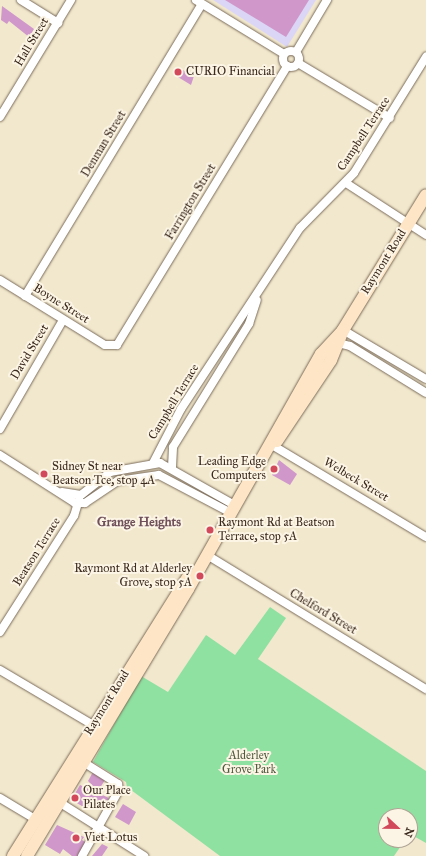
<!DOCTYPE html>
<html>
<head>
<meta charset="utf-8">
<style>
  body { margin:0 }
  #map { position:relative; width:426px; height:856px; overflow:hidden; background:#f2e8cd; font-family:"IM FELL Great Primer",serif }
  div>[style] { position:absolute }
  .built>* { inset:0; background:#dcd6f6 }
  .green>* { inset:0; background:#8fe1a1 }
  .building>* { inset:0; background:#d097cb }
  .roads { filter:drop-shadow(0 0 1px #7b6c5b) drop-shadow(0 0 1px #7b6c5b) }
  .minor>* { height:8px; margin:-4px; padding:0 4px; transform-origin:4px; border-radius:4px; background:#fff }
  .minor>.ring { margin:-4px; padding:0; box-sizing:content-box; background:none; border:8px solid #fff; border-radius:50% }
  .secondary>* { height:12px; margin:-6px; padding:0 6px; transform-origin:6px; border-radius:6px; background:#fde5c5 }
  .dots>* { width:11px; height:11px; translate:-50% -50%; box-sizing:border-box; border:2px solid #fcf5e5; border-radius:50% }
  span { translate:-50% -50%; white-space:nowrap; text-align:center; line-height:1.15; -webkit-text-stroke:4px #fcf5e5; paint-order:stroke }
  .street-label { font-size:12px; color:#3b2a1e }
  .poi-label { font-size:12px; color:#3b2a1e }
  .left { translate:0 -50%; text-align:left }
  .right { translate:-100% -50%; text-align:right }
  .park-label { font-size:12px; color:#50583f }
  .neighbourhood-label { font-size:13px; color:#6f505b; font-weight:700 }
  .north { position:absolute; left:378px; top:808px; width:40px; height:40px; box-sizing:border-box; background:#fcf5e5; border:1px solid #afa495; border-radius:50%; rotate:112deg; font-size:11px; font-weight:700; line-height:16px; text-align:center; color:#3b2a1e }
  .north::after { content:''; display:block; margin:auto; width:14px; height:18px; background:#d1495b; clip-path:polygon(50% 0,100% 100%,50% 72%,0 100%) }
</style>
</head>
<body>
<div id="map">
  <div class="built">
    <i style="clip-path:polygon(213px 0,316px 0,287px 47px)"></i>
  </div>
  <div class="green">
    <i style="clip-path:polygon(270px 607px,286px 618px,258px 659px,426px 771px,426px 843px,410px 834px,410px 816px,386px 816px,386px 840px,405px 840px,394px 856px,220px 856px,127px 787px,126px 782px,93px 762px,141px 676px,168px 692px,206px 635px,235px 655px)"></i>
  </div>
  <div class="building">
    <i style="clip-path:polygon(225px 0,309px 0,286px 37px)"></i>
    <i style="clip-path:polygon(2px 6px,34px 29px,29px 37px,9px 21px,7px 24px,1px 20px)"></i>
    <i style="clip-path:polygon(177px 67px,194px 76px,191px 85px,173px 74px)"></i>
    <i style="clip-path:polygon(279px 460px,297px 474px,290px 485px,272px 475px)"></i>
    <i style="clip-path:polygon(93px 772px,105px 780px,98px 791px,88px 781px)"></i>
    <i style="clip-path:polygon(80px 785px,109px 798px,102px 810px,93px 809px,95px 806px,91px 803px,87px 809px,75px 802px,73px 797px)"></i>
    <i style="clip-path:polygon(123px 804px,136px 812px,129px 825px,115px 817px)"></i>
    <i style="clip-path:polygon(57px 825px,84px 837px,82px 840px,87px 843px,79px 856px,72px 856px,63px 849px,60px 854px,45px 845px)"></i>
    <i style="clip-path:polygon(102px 844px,108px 847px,102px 856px,92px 856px)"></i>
  </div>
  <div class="roads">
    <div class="minor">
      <i style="left:21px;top:0;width:44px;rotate:31.9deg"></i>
      <i style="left:196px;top:0;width:103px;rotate:31.5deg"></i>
      <i class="ring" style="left:283px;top:51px;width:8px;height:8px"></i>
      <i style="left:296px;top:52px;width:61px;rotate:-59.2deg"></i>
      <i style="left:298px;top:63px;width:107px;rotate:30.9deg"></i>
      <i style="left:0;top:117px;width:137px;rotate:-58.7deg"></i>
      <i style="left:346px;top:183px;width:95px;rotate:33deg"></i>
      <i style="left:0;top:280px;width:123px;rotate:31.8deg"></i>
      <i style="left:105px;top:345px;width:12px"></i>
      <i style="left:117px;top:345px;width:327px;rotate:-58.6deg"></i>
      <i style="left:25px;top:296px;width:341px;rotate:-58.8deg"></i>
      <i style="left:343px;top:330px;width:96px;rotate:30.6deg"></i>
      <i style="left:338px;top:343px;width:12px;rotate:14deg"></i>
      <i style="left:350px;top:346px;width:89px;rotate:31.7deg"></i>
      <i style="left:0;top:429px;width:126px;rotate:-60deg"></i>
      <i style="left:272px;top:445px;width:179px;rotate:30.9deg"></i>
      <i style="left:0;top:455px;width:89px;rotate:32.6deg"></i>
      <i style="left:75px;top:503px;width:10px"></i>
      <i style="left:85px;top:503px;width:40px;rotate:-34deg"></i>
      <i style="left:118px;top:481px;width:41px;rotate:-8.3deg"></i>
      <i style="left:159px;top:475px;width:81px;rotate:27.8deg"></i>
      <i style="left:153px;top:463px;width:61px;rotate:-62.6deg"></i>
      <i style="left:181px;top:409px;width:217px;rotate:-56.7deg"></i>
      <i style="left:300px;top:228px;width:77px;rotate:-45.5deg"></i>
      <i style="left:354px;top:173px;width:137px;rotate:-58.2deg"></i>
      <i style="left:172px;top:467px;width:20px;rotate:-87deg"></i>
      <i style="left:173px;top:447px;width:145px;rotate:-58.3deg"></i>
      <i style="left:249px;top:324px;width:25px;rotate:-72deg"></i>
      <i style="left:62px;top:492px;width:19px;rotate:9deg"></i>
      <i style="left:81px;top:495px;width:37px;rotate:-38deg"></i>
      <i style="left:110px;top:472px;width:51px;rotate:-10.2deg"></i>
      <i style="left:160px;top:463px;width:87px;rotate:29.5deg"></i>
      <i style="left:207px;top:555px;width:257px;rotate:31.5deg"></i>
      <i style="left:0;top:632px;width:138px;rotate:-57.5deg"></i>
      <i style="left:74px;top:516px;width:17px;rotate:-73deg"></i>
      <i style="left:0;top:670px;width:108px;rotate:30.6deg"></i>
      <i style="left:0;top:798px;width:41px;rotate:31deg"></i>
      <i style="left:59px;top:802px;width:101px;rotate:32.4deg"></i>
      <i style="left:82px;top:856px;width:76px;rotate:-60.7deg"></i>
      <i style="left:119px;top:790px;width:6px;rotate:-99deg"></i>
      <i style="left:118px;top:784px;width:41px;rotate:-147.8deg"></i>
    </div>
    <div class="secondary">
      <i style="left:277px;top:441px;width:97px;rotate:-56.3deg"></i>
      <i style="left:331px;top:360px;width:32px;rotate:-68deg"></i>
      <i style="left:343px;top:330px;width:158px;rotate:-58.4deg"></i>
      <i style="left:13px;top:856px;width:329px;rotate:-57.9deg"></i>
      <i style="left:27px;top:856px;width:312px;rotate:-58.9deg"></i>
      <i style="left:188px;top:589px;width:270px;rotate:-60.5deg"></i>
      <i style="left:321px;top:354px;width:33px;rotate:-47deg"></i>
    </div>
  </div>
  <div class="dots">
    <i style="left:178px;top:72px;background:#d1495b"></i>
    <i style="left:274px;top:469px;background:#d1495b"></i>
    <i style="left:44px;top:474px;background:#d1495b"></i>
    <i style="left:210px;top:530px;background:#d1495b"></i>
    <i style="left:200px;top:576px;background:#d1495b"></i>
    <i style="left:75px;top:798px;background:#d1495b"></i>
    <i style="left:76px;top:838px;background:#d1495b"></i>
  </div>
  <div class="street-label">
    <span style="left:32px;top:42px;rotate:-59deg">Hall Street</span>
    <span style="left:364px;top:134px;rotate:-57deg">Campbell Terrace</span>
    <span style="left:104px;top:144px;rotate:-59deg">Denman Street</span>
    <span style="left:191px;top:202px;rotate:-59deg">Farrington Street</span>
    <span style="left:384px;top:262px;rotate:-58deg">Raymont Road</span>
    <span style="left:61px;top:304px;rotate:32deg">Boyne Street</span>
    <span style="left:30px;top:352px;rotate:-59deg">David Street</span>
    <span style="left:174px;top:402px;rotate:-59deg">Campbell Terrace</span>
    <span style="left:356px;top:480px;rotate:31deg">Welbeck Street</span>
    <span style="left:37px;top:552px;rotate:-58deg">Beatson Terrace</span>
    <span style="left:323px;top:612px;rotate:31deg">Chelford Street</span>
    <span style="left:107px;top:703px;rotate:-58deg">Raymont Road</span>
  </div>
  <div class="poi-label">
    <span class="left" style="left:186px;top:72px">CURIO Financial</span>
    <span class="right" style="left:266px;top:469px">Leading Edge<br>Computers</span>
    <span class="left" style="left:52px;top:474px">Sidney St near<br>Beatson Tce, stop 4A</span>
    <span class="left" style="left:218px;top:530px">Raymont Rd at Beatson<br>Terrace, stop 5A</span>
    <span class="right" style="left:192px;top:576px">Raymont Rd at Alderley<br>Grove, stop 5A</span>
    <span class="left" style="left:83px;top:798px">Our Place<br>Pilates</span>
    <span class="left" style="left:84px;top:838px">Viet Lotus</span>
  </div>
  <div class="park-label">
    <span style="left:249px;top:763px">Alderley<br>Grove Park</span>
  </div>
  <div class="neighbourhood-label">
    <span style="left:139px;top:522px">Grange Heights</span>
  </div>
  <div class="north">N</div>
</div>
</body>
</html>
